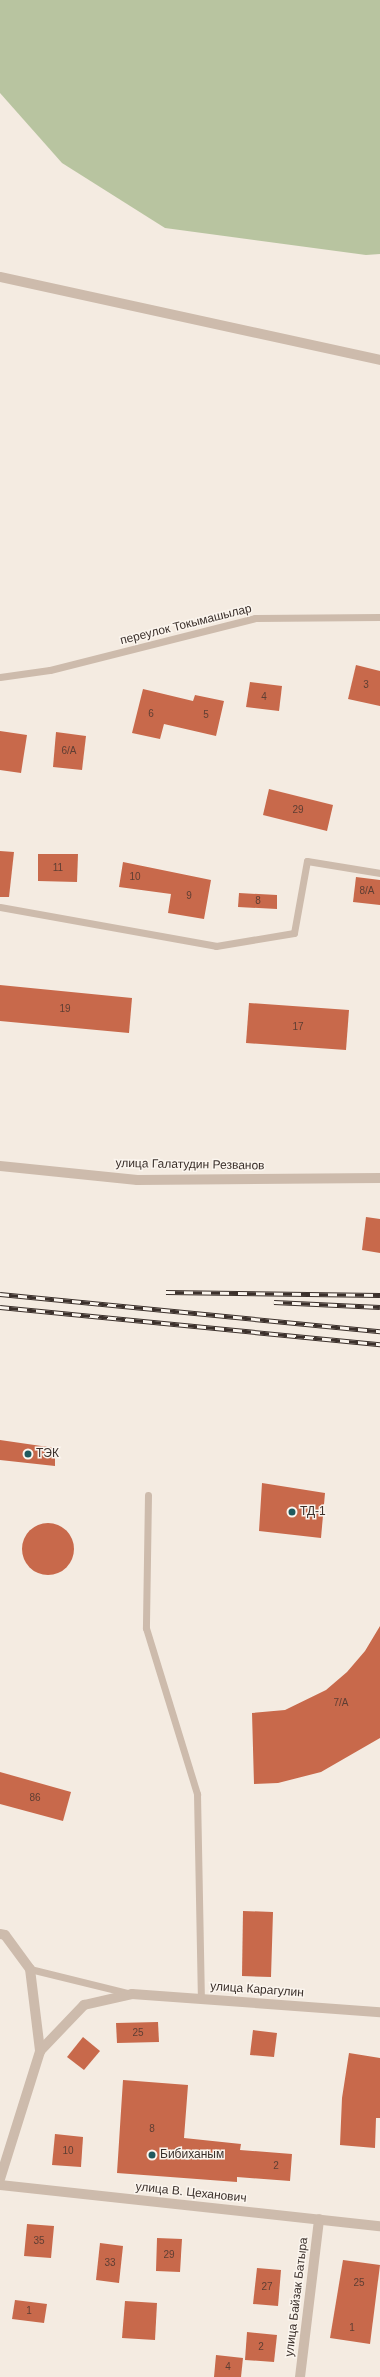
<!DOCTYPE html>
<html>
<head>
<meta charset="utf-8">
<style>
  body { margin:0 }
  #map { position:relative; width:380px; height:2377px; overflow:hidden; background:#f4ebe1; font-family:Helvetica,sans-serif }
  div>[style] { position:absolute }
  .green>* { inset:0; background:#b8c4a0 }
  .building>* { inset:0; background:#c8694b }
  .round { border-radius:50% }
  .service>* { height:7px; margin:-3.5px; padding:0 3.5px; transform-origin:3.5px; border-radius:3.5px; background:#cdbbac }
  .minor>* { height:10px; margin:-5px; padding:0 5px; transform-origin:5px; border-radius:5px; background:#cdbbac }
  .tertiary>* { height:10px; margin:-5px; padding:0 5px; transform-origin:5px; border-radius:5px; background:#cdbbac }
  .rail>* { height:4.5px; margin-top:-2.25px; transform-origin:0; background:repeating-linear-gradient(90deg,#fbf5ee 0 9px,#3b302b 0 18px); box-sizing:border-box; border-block:1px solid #3b302b }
  .dots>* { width:11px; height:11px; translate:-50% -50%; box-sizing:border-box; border:2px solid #fbf5ee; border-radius:50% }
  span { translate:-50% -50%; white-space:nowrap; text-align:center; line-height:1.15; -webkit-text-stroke:3px #fbf5ee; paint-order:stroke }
  .number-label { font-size:10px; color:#5e3e33 }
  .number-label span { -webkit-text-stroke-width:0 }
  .street-label { font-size:12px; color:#3b302b }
  .poi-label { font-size:12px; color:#3b302b }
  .left { translate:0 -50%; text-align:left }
</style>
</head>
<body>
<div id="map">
  <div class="green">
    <i style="clip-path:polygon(0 0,380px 0,380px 254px,366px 255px,165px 228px,62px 163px,0 93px)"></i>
  </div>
  <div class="building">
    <i style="clip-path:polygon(356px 665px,380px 671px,380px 706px,348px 699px)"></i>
    <i style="clip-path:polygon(250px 682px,282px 686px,279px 711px,246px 707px)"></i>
    <i style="clip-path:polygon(143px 689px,193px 701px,195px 695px,224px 701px,216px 736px,164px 724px,160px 739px,132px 733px)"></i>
    <i style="clip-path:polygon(0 731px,27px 735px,21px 773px,0 770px)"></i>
    <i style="clip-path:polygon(56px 732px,86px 736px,82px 770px,53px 767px)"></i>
    <i style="clip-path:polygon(269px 789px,333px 805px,327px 831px,263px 815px)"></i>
    <i style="clip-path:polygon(0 851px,14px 852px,9px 897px,0 897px)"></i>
    <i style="clip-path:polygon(38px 854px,78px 854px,77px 882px,38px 881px)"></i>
    <i style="clip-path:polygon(123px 862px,211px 880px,204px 919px,168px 913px,171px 894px,119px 887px)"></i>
    <i style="clip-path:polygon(356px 877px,380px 880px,380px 905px,353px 902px)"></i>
    <i style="clip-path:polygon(239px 893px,277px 895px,277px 909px,238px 907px)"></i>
    <i style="clip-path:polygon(0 985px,132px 998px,129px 1033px,0 1021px)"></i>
    <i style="clip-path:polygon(249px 1003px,349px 1010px,346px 1050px,246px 1043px)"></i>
    <i style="clip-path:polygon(366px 1217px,380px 1219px,380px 1253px,362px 1250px)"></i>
    <i style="clip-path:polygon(0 1440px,55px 1448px,55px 1466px,0 1460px)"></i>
    <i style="clip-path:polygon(262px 1483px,325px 1493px,321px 1538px,259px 1531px)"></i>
    <i class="round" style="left:22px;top:1523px;width:52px;height:52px"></i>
    <i style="clip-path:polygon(380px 1626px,380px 1738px,321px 1772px,278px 1783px,254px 1784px,252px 1713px,285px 1710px,326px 1690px,347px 1672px,365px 1651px)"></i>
    <i style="clip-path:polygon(0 1772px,71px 1792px,63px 1821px,0 1804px)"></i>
    <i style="clip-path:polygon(243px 1911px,273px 1912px,271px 1977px,242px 1976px)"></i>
    <i style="clip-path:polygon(158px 2022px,159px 2042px,117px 2043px,116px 2023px)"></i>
    <i style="clip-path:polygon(253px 2030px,277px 2033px,274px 2057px,250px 2055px)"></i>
    <i style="clip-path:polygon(83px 2037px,100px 2051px,84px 2070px,67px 2057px)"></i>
    <i style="clip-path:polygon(349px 2053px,380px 2058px,380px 2118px,376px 2118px,375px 2148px,340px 2145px,342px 2098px)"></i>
    <i style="clip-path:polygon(123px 2080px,188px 2085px,184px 2138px,241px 2144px,240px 2150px,292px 2154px,290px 2181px,237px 2177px,237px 2182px,117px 2173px)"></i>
    <i style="clip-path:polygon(55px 2134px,83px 2137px,81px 2167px,52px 2165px)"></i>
    <i style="clip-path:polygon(27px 2224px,54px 2226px,51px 2258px,24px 2256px)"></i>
    <i style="clip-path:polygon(157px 2238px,182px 2239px,180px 2272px,156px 2271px)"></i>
    <i style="clip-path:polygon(100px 2243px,123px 2246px,119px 2283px,96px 2280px)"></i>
    <i style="clip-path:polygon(343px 2260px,380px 2265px,370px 2344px,330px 2338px)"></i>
    <i style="clip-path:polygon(257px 2268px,281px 2270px,278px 2306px,253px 2304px)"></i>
    <i style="clip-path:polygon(15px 2300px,47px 2304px,44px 2323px,12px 2319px)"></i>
    <i style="clip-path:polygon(125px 2301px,157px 2303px,155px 2340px,122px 2338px)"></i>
    <i style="clip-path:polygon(247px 2332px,277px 2335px,274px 2362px,245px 2360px)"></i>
    <i style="clip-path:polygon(216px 2355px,243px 2358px,241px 2377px,214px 2377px)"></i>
  </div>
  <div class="service">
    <i style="left:0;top:677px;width:50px;rotate:-8deg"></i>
    <i style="left:50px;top:670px;width:211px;rotate:-14.2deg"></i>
    <i style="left:255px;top:618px;width:125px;rotate:-0.5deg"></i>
    <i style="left:0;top:907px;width:219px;rotate:10.2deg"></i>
    <i style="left:216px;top:946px;width:79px;rotate:-9.5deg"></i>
    <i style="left:294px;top:933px;width:73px;rotate:-79.8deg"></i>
    <i style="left:307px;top:861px;width:74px;rotate:9.3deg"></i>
    <i style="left:148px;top:1495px;width:133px;rotate:90.9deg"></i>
    <i style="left:146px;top:1628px;width:174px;rotate:72.9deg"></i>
    <i style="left:197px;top:1794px;width:205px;rotate:88.9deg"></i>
    <i style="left:30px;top:1969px;width:101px;rotate:13.8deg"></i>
  </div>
  <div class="minor">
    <i style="left:0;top:277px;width:389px;rotate:12.3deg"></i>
    <i style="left:0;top:1934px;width:5px;rotate:11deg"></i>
    <i style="left:5px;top:1935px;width:42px;rotate:53.7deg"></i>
    <i style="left:30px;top:1969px;width:83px;rotate:83deg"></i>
    <i style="left:0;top:2179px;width:134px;rotate:-72.6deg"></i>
    <i style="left:40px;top:2051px;width:64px;rotate:-46.3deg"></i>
    <i style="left:84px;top:2005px;width:49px;rotate:-12.9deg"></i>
    <i style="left:132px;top:1994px;width:249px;rotate:4.2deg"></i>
    <i style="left:0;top:2185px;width:382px;rotate:6.2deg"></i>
    <i style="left:300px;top:2377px;width:159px;rotate:-83.1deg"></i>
  </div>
  <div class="tertiary">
    <i style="left:0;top:1166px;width:138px;rotate:5.8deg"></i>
    <i style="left:137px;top:1180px;width:243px;rotate:-0.5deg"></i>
  </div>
  <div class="rail">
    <i style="left:166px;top:1292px;width:214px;rotate:0.8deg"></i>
    <i style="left:0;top:1294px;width:382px;rotate:5.6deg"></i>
    <i style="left:274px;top:1302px;width:106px;rotate:2.7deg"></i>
    <i style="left:0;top:1307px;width:382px;rotate:5.6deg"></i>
  </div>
  <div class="dots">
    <i style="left:28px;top:1454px;background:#1f5a5e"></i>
    <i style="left:292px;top:1512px;background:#1f5a5e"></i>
    <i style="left:152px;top:2155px;background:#1f5a5e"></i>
  </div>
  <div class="number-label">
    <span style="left:366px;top:685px">3</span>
    <span style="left:264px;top:697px">4</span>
    <span style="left:151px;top:714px">6</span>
    <span style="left:206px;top:715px">5</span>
    <span style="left:69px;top:751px">6/А</span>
    <span style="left:298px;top:810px">29</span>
    <span style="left:58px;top:868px">11</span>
    <span style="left:135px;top:877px">10</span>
    <span style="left:367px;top:891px">8/А</span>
    <span style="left:189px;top:896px">9</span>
    <span style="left:258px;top:901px">8</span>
    <span style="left:65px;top:1009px">19</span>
    <span style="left:298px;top:1027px">17</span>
    <span style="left:341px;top:1703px">7/А</span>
    <span style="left:35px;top:1798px">86</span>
    <span style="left:138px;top:2033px">25</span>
    <span style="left:152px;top:2129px">8</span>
    <span style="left:68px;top:2151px">10</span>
    <span style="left:276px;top:2166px">2</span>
    <span style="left:39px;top:2241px">35</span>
    <span style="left:169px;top:2255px">29</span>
    <span style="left:110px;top:2263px">33</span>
    <span style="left:359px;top:2283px">25</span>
    <span style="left:267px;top:2287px">27</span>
    <span style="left:29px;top:2311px">1</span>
    <span style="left:352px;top:2328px">1</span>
    <span style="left:261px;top:2347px">2</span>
    <span style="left:228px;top:2367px">4</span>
  </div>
  <div class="street-label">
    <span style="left:186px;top:625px;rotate:-14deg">переулок Токымашылар</span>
    <span style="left:190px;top:1165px;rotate:1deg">улица Галатудин Резванов</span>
    <span style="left:257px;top:1990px;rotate:4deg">улица Карагулин</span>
    <span style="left:191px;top:2193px;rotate:6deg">улица В. Цеханович</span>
    <span style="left:297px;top:2297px;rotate:-83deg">улица Байзак Батыра</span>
  </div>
  <div class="poi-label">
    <span class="left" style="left:36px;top:1454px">ТЭК</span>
    <span class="left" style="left:300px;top:1512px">ТД-1</span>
    <span class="left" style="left:160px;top:2155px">Бибиханым</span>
  </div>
</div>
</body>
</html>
